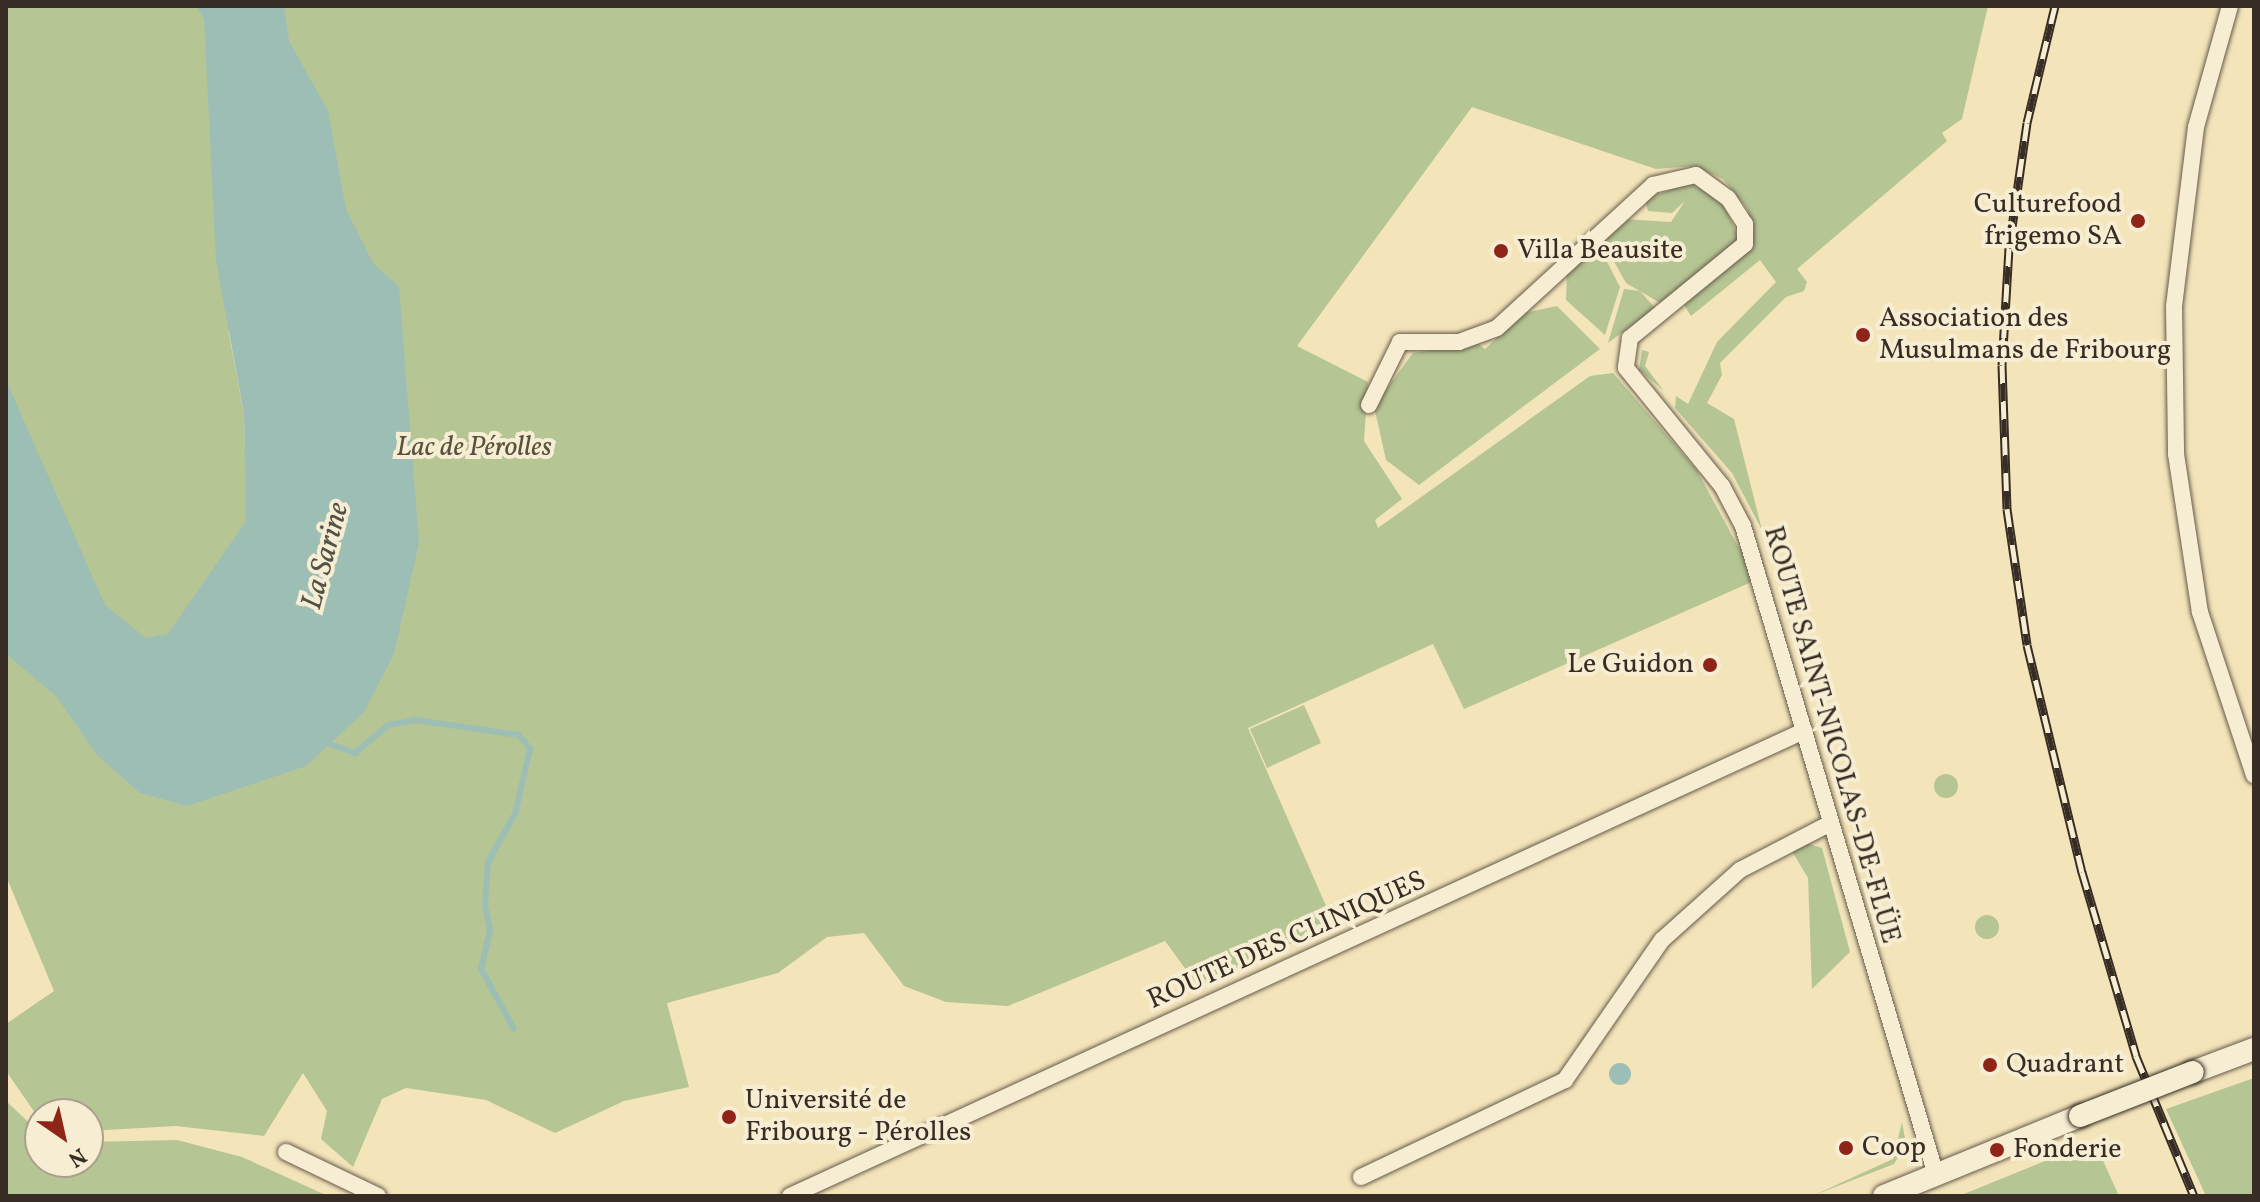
<!DOCTYPE html>
<html>
<head>
<meta charset="utf-8">
<style>
  body { margin:0 }
  #map { position:relative; width:2260px; height:1202px; overflow:hidden; background:#f3e4ba; font-family:Vollkorn,serif }
  div>[style] { position:absolute }
  .green>* { inset:0; background:#b5c594 }
  .round { border-radius:50% }
  .water>* { inset:0; background:#9dbeb5 }
  .stream>* { height:6px; margin:-3px; padding:0 3px; transform-origin:3px; border-radius:3px; background:#9dbeb5 }
  .roads { filter:drop-shadow(0 0 2px #665b4a) drop-shadow(0 0 2px #665b4a) }
  .minor>* { height:16px; margin:-8px; padding:0 8px; transform-origin:8px; border-radius:8px; background:#f7edd2 }
  .secondary>* { height:22px; margin:-11px; padding:0 11px; transform-origin:11px; border-radius:11px; background:#f7edd2 }
  .rail>* { height:9px; margin-top:-4.5px; transform-origin:0; background:repeating-linear-gradient(90deg,#f7edd2 0 18px,#372d25 0 36px); box-sizing:border-box; border-block:2px solid #372d25 }
  .bridges { filter:drop-shadow(0 0 2px #372d25) drop-shadow(0 0 2px #372d25) }
  .secondary-bridge>* { height:22px; margin:-11px; padding:0 11px; transform-origin:11px; border-radius:11px; background:#f7edd2 }
  .dots>* { width:22px; height:22px; translate:-50% -50%; box-sizing:border-box; border:4px solid #f7edd2; border-radius:50% }
  span { translate:-50% -50%; white-space:nowrap; text-align:center; line-height:1.15; -webkit-text-stroke:8px #f7edd2; paint-order:stroke }
  .poi-label { font-size:28px; color:#372d25 }
  .right { translate:-100% -50%; text-align:right }
  .left { translate:0 -50%; text-align:left }
  .park-label { font-size:28px; color:#565341; font-style:italic }
  .street-label { font-size:28px; color:#372d25 }
  .water-label { font-size:30px; color:#505149; font-style:italic }
  .frame { position:absolute; inset:0; border:8px solid #372d25; pointer-events:none }
  .north { position:absolute; left:24px; top:1098px; width:80px; height:80px; box-sizing:border-box; background:#f7edd2; border:2px solid #aaa08d; border-radius:50%; rotate:146deg; font-size:22px; font-weight:700; line-height:32px; text-align:center; color:#372d25 }
  .north::after { content:''; display:block; margin:auto; width:28px; height:36px; background:#8f2418; clip-path:polygon(50% 0,100% 100%,50% 72%,0 100%) }
</style>
</head>
<body>
<div id="map">
  <div class="green">
    <i style="clip-path:polygon(evenodd,6px 6px,1988px 6px,1962px 119px,1942px 133px,1947px 141px,1797px 269px,1807px 282px,1804px 291px,1786px 297px,1720px 363px,1722px 375px,1707px 403px,1734px 419px,1762px 530px,1732px 473px,1675px 408px,1676px 396px,1688px 404px,1717px 342px,1776px 282px,1760px 260px,1691px 316px,1684px 305px,1748px 252px,1754px 231px,1747px 208px,1723px 179px,1694px 166px,1656px 169px,1472px 107px,1297px 346px,1368px 382px,1364px 441px,1402px 499px,1375px 520px,1378px 528px,1590px 376px,1613px 373px,1696px 469px,1739px 548px,1746px 547px,1756px 580px,1464px 709px,1433px 644px,1248px 728px,1334px 924px,1198px 986px,1165px 941px,1008px 1006px,946px 1002px,904px 986px,864px 933px,827px 937px,778px 973px,667px 1003px,689px 1087px,624px 1101px,555px 1133px,486px 1100px,406px 1088px,382px 1099px,353px 1167px,321px 1139px,327px 1111px,303px 1073px,264px 1136px,176px 1126px,88px 1131px,88px 1114px,40px 1114px,40px 1120px,6px 1071px,6px 1024px,54px 991px,6px 876px,6px 654px,24px 668px,6px 649px,6px 6px,228px 329px,248px 376px,246px 490px,244px 414px,228px 329px)"></i>
    <i style="clip-path:polygon(1690px 183px,1723px 202px,1738px 237px,1733px 250px,1662px 304px,1626px 283px,1602px 240px,1623px 219px,1671px 222px,1685px 201px,1672px 213px,1648px 211px,1645px 199px)"></i>
    <i style="clip-path:polygon(1598px 244px,1620px 287px,1605px 335px,1566px 300px,1567px 272px)"></i>
    <i style="clip-path:polygon(1624px 289px,1640px 291px,1655px 308px,1608px 343px)"></i>
    <i style="clip-path:polygon(1557px 306px,1600px 349px,1419px 485px,1386px 460px,1374px 406px,1413px 353px,1477px 343px,1485px 349px,1524px 313px)"></i>
    <i style="clip-path:polygon(1642px 350px,1649px 352px,1645px 366px,1663px 390px,1639px 370px)"></i>
    <i style="clip-path:polygon(1304px 705px,1321px 743px,1267px 768px,1250px 729px)"></i>
    <i class="round" style="left:1934px;top:774px;width:24px;height:24px"></i>
    <i style="clip-path:polygon(1803px 842px,1822px 848px,1850px 952px,1812px 989px,1808px 878px,1790px 848px)"></i>
    <i class="round" style="left:1975px;top:915px;width:24px;height:24px"></i>
    <i style="clip-path:polygon(2254px 1078px,2254px 1196px,2206px 1196px,2166px 1109px)"></i>
    <i style="clip-path:polygon(6px 1101px,40px 1133px,40px 1162px,88px 1162px,88px 1142px,177px 1140px,242px 1157px,328px 1196px,6px 1196px)"></i>
    <i style="clip-path:polygon(1902px 1122px,1906px 1144px,1894px 1164px,1812px 1196px,1893px 1159px)"></i>
    <i style="clip-path:polygon(2094px 1141px,2119px 1196px,1959px 1196px)"></i>
  </div>
  <div class="water">
    <i style="clip-path:polygon(196px 6px,284px 6px,289px 41px,328px 111px,346px 209px,373px 263px,399px 287px,419px 543px,394px 654px,364px 712px,306px 766px,187px 806px,140px 793px,97px 755px,57px 697px,6px 654px,6px 380px,105px 605px,146px 638px,168px 634px,246px 521px,244px 414px,216px 261px,204px 19px)"></i>
    <i class="round" style="left:1609px;top:1063px;width:22px;height:22px"></i>
  </div>
  <div class="stream">
    <i style="left:330px;top:744px;width:27px;rotate:20deg"></i>
    <i style="left:355px;top:753px;width:43px;rotate:-40.3deg"></i>
    <i style="left:388px;top:725px;width:28px;rotate:-10deg"></i>
    <i style="left:416px;top:720px;width:104px;rotate:8.3deg"></i>
    <i style="left:519px;top:735px;width:18px;rotate:52deg"></i>
    <i style="left:530px;top:749px;width:67px;rotate:103deg"></i>
    <i style="left:515px;top:814px;width:55px;rotate:119.4deg"></i>
    <i style="left:488px;top:862px;width:44px;rotate:93.9deg"></i>
    <i style="left:485px;top:906px;width:25px;rotate:78deg"></i>
    <i style="left:490px;top:930px;width:40px;rotate:103deg"></i>
    <i style="left:481px;top:969px;width:68px;rotate:61.2deg"></i>
  </div>
  <div class="roads">
    <div class="minor">
      <i style="left:2230px;top:6px;width:126px;rotate:105.7deg"></i>
      <i style="left:2196px;top:127px;width:180px;rotate:97deg"></i>
      <i style="left:2174px;top:306px;width:148px;rotate:89.2deg"></i>
      <i style="left:2176px;top:454px;width:160px;rotate:81.4deg"></i>
      <i style="left:2200px;top:612px;width:172px;rotate:71.7deg"></i>
      <i style="left:1369px;top:405px;width:70px;rotate:-63.8deg"></i>
      <i style="left:1400px;top:342px;width:59px"></i>
      <i style="left:1459px;top:342px;width:40px;rotate:-20.2deg"></i>
      <i style="left:1497px;top:328px;width:212px;rotate:-42.5deg"></i>
      <i style="left:1653px;top:185px;width:44px;rotate:-13.1deg"></i>
      <i style="left:1696px;top:175px;width:39px;rotate:36deg"></i>
      <i style="left:1728px;top:198px;width:31px;rotate:57deg"></i>
      <i style="left:1745px;top:224px;width:20px;rotate:90deg"></i>
      <i style="left:1745px;top:244px;width:149px;rotate:140.7deg"></i>
      <i style="left:1630px;top:338px;width:30px;rotate:98deg"></i>
      <i style="left:1626px;top:368px;width:152px;rotate:50.9deg"></i>
      <i style="left:1722px;top:486px;width:45px;rotate:62.3deg"></i>
      <i style="left:1743px;top:526px;width:677px;rotate:73.44deg"></i>
      <i style="left:286px;top:1152px;width:102px;rotate:25.6deg"></i>
      <i style="left:1361px;top:1177px;width:226px;rotate:-25.4deg"></i>
      <i style="left:1565px;top:1080px;width:170px;rotate:-55.3deg"></i>
      <i style="left:1662px;top:940px;width:105px;rotate:-41.9deg"></i>
      <i style="left:1740px;top:870px;width:102px;rotate:-27.3deg"></i>
      <i style="left:790px;top:1196px;width:1116px;rotate:-24.64deg"></i>
    </div>
    <div class="secondary">
      <i style="left:2193px;top:1072px;width:65px;rotate:-20.7deg"></i>
      <i style="left:1884px;top:1196px;width:212px;rotate:-22.2deg"></i>
    </div>
  </div>
  <div class="rail">
    <i style="left:2055px;top:6px;width:120px;rotate:103.5deg"></i>
    <i style="left:2027px;top:123px;width:126px;rotate:98.2deg"></i>
    <i style="left:2009px;top:248px;width:117px;rotate:93.4deg"></i>
    <i style="left:2002px;top:365px;width:144px;rotate:88deg"></i>
    <i style="left:2007px;top:509px;width:137px;rotate:81.6deg"></i>
    <i style="left:2027px;top:645px;width:234px;rotate:76.4deg"></i>
    <i style="left:2082px;top:872px;width:192px;rotate:73.6deg"></i>
    <i style="left:2136px;top:1056px;width:152px;rotate:67.5deg"></i>
  </div>
  <div class="bridges">
    <div class="secondary-bridge">
      <i style="left:2080px;top:1116px;width:121px;rotate:-21.3deg"></i>
    </div>
  </div>
  <div class="dots">
    <i style="left:2138px;top:221px;background:#8f2418"></i>
    <i style="left:1501px;top:251px;background:#8f2418"></i>
    <i style="left:1863px;top:335px;background:#8f2418"></i>
    <i style="left:1710px;top:665px;background:#8f2418"></i>
    <i style="left:1990px;top:1065px;background:#8f2418"></i>
    <i style="left:729px;top:1117px;background:#8f2418"></i>
    <i style="left:1846px;top:1148px;background:#8f2418"></i>
    <i style="left:1997px;top:1150px;background:#8f2418"></i>
  </div>
  <div class="poi-label">
    <span class="right" style="left:2122px;top:221px">Culturefood<br>frigemo SA</span>
    <span class="left" style="left:1517px;top:251px">Villa Beausite</span>
    <span class="left" style="left:1879px;top:335px">Association des<br>Musulmans de Fribourg</span>
    <span class="right" style="left:1694px;top:665px">Le Guidon</span>
    <span class="left" style="left:2006px;top:1065px">Quadrant</span>
    <span class="left" style="left:745px;top:1117px">Université de<br>Fribourg - Pérolles</span>
    <span class="left" style="left:1862px;top:1148px">Coop</span>
    <span class="left" style="left:2013px;top:1150px">Fonderie</span>
  </div>
  <div class="park-label">
    <span style="left:474px;top:448px">Lac de Pérolles</span>
  </div>
  <div class="street-label">
    <span style="left:1831px;top:735px;rotate:74deg">ROUTE SAINT-NICOLAS-DE-FLÜE</span>
    <span style="left:1287px;top:941px;rotate:-24deg">ROUTE DES CLINIQUES</span>
  </div>
  <div class="water-label">
    <span style="left:326px;top:556px;rotate:-75deg">La Sarine</span>
  </div>
  <div class="frame"></div>
  <div class="north">N</div>
</div>
</body>
</html>
